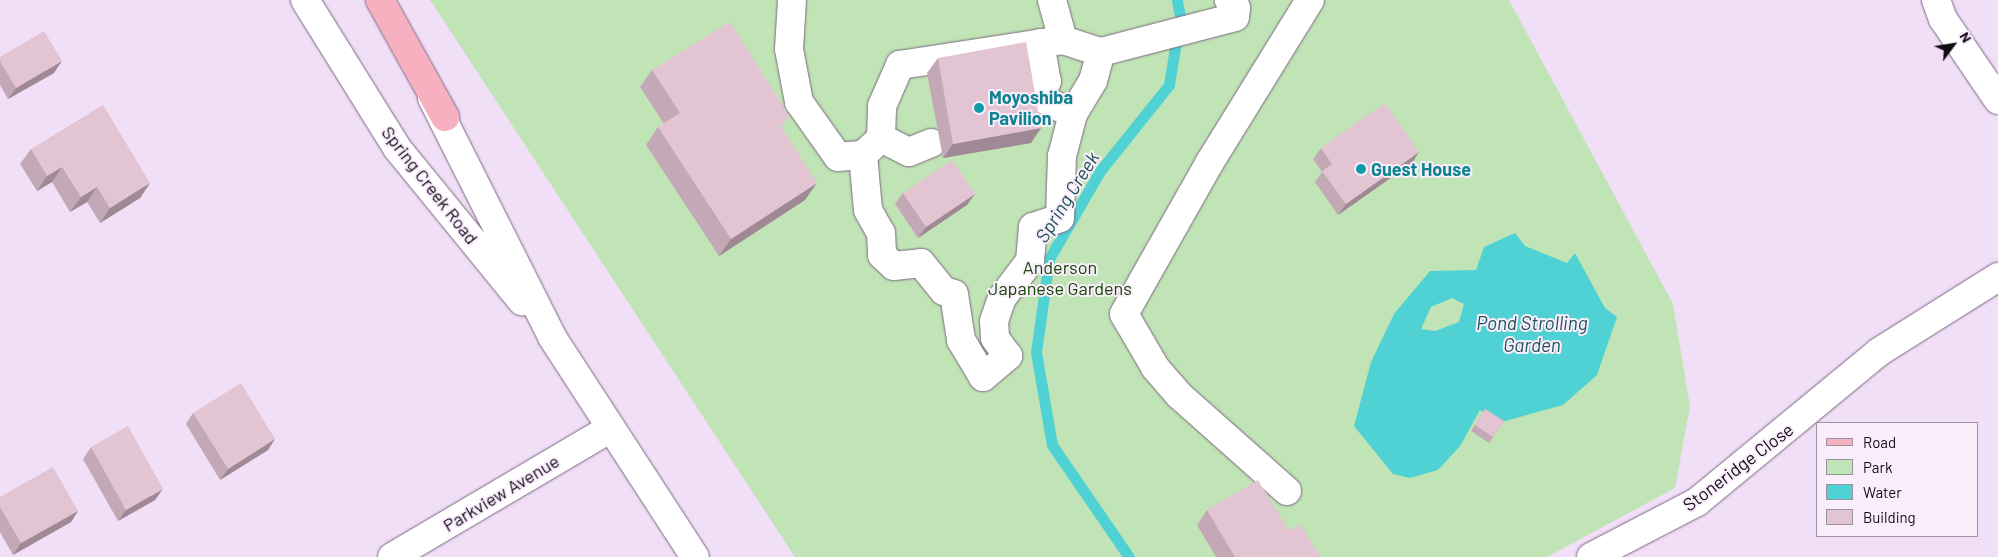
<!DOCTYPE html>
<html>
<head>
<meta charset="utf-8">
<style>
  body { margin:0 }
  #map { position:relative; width:1998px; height:557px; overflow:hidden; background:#f1def7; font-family:Barlow,sans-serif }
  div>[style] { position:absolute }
  .green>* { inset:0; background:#c0e4b5 }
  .water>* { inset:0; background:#50d1d4 }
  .stream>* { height:11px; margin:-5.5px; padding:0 5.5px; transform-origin:5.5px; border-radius:5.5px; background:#50d1d4 }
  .roads { filter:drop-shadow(0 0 1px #7c6a81) drop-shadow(0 0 1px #7c6a81) }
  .street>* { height:28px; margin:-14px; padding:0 14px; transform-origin:14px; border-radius:14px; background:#fff }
  .secondary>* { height:28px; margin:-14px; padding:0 14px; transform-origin:14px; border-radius:14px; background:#fff }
  .primary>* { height:28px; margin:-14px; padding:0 14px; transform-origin:14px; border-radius:14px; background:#f6b0c0 }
  .wall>* { inset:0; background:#c3a9b5 }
  .shaded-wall>* { inset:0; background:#9f8994 }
  .building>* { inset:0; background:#e3c4d3 }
  .dots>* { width:14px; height:14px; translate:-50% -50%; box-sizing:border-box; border:2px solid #faeefd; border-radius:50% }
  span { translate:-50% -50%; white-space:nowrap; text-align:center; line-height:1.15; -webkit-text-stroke:4px #faeefd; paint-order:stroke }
  .culture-label { font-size:18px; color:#0d838f; font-weight:700 }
  .left { translate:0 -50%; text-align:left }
  .street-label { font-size:18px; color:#120b14 }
  .park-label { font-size:18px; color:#144800 }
  .water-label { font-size:19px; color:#1c5354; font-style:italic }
  .legend { position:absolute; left:1816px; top:422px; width:162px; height:115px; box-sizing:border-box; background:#faeefd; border:1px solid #9d93a0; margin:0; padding:6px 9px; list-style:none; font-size:15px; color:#120b14 }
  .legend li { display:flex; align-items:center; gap:10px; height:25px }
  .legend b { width:25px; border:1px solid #9d93a0 }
  .north { position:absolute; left:1928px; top:20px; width:50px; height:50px; -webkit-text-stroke:4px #faeefd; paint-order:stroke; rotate:59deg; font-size:14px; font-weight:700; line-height:20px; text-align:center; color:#120b14 }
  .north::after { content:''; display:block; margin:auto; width:18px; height:22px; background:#120b14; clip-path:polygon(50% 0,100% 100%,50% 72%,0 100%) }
</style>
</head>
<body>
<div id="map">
  <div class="green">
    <i style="clip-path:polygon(430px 0,1509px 0,1673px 304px,1690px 406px,1675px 488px,1547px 557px,795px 557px)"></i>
  </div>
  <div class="water">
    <i style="clip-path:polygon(evenodd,1515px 233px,1525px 246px,1567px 263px,1575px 253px,1605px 308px,1617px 317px,1597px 375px,1563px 405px,1502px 422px,1480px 410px,1460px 446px,1438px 470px,1410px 478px,1393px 474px,1354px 426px,1371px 362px,1394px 314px,1430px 271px,1476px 270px,1484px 247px,1515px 233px,1452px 298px,1464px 304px,1459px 322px,1435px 331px,1421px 329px,1431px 307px,1452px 298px)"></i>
  </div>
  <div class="stream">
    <i style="left:1129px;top:557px;width:136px;rotate:-124.5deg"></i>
    <i style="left:1052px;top:445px;width:94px;rotate:-99.8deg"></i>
    <i style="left:1036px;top:352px;width:94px;rotate:-82deg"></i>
    <i style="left:1049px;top:259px;width:102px;rotate:-59.9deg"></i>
    <i style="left:1100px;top:171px;width:110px;rotate:-51.3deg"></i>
    <i style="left:1169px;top:85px;width:70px;rotate:-80.9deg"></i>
    <i style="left:1180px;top:16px;width:16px;rotate:-101deg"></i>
  </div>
  <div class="roads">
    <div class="street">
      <i style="left:792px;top:0;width:49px;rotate:93.5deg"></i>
      <i style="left:789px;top:49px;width:54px;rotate:79.3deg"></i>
      <i style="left:799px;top:102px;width:67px;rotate:54.7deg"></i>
      <i style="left:838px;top:157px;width:25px;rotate:-5deg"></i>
      <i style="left:863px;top:155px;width:55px;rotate:84.8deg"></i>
      <i style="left:868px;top:210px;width:26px;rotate:61deg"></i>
      <i style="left:881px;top:233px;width:22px;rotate:87deg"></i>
      <i style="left:882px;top:255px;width:16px;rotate:43deg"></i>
      <i style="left:894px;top:266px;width:27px;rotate:-6deg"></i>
      <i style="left:921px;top:263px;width:36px;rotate:51deg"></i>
      <i style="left:944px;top:291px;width:10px;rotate:17deg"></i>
      <i style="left:954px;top:294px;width:47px;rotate:81.3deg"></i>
      <i style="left:961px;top:340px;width:43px;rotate:59.3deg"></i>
      <i style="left:983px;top:377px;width:33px;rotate:-40deg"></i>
      <i style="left:1008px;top:356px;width:22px;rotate:-126deg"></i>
      <i style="left:995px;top:338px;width:17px;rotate:-93deg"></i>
      <i style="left:994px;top:321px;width:24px;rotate:-71deg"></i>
      <i style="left:1002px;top:298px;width:46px;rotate:-52.9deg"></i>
      <i style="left:1030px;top:261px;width:34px;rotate:-85deg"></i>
      <i style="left:1033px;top:227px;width:28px;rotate:-18deg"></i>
      <i style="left:1060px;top:218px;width:62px;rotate:-88.2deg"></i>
      <i style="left:1062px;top:156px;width:43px;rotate:-75.3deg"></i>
      <i style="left:1073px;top:114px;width:39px;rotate:-59deg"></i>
      <i style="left:1093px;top:81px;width:30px;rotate:-75deg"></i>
      <i style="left:1052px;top:0;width:41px;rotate:74.6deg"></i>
      <i style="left:1063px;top:40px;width:40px;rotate:18deg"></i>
      <i style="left:1101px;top:52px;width:138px;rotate:-14.6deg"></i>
      <i style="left:1235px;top:17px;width:9px;rotate:-84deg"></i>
      <i style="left:1236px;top:8px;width:11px;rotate:-131deg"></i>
      <i style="left:1936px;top:0;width:20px;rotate:70deg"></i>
      <i style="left:1943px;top:19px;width:98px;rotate:55.8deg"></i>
      <i style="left:1040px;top:43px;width:39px;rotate:80deg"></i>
      <i style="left:1047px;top:81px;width:18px;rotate:124deg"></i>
      <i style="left:1037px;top:96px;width:40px;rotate:26.6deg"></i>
      <i style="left:881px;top:138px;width:31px;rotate:27deg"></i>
      <i style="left:909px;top:152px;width:24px;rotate:-22deg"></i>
      <i style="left:863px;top:155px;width:25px;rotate:-43deg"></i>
      <i style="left:881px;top:138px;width:32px;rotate:-88deg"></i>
      <i style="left:882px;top:106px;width:45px;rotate:-66.3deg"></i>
      <i style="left:900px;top:65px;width:165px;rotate:-8.7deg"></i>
      <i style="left:1287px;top:491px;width:144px;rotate:-138.4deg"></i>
      <i style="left:1179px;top:395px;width:37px;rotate:-131deg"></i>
      <i style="left:1155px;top:367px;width:61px;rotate:-120.3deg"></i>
      <i style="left:1124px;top:314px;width:175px;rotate:-60.5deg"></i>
      <i style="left:1210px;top:162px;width:190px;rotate:-58.3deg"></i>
      <i style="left:1591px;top:557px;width:119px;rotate:-27.4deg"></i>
      <i style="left:1697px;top:502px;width:236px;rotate:-39.5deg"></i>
      <i style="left:1879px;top:352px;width:141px;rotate:-32.2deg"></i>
    </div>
    <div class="secondary">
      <i style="left:305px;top:0;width:174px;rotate:58.1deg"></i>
      <i style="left:397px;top:148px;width:198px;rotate:50.8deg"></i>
      <i style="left:432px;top:98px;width:267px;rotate:63.3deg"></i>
      <i style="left:552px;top:337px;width:262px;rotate:57deg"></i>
      <i style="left:392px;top:557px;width:252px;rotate:-30.5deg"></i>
    </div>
    <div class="primary">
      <i style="left:380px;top:0;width:134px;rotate:60.9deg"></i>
    </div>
  </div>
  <div class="wall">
    <i style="clip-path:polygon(0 57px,54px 73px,8px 99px,0 85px)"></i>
    <i style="clip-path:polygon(938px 58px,1041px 128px,1031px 143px,943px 158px,927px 73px)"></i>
    <i style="clip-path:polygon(652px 70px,781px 127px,805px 200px,719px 256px,646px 145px,658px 127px,664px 124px,640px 87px)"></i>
    <i style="clip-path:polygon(1321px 148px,1412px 163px,1338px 215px,1315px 182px,1322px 172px,1313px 159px)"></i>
    <i style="clip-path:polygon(31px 149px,150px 183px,140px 198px,100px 223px,87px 202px,70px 212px,52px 182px,37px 191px,20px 164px)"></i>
    <i style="clip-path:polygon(903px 193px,967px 205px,918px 238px,895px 204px)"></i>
    <i style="clip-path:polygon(1485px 409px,1504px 421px,1489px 443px,1471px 431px)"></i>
    <i style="clip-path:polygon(193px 413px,275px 439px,268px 450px,220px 480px,186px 424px)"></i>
    <i style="clip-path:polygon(91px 447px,155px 500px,118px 521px,83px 459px)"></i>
    <i style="clip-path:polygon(0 497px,78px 511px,71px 522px,13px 555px,0 532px)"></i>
    <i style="clip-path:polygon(1207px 510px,1289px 531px,1320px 557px,1216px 557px,1197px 525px)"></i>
  </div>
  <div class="shaded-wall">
    <i style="clip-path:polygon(62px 61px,54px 73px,8px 99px,16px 88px)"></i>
    <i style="clip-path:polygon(1041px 128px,1031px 143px,943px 158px,953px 144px)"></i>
    <i style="clip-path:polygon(1419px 152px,1412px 163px,1338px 215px,1346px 204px)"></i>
    <i style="clip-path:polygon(62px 167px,52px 182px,37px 191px,47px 176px)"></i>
    <i style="clip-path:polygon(150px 183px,140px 198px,100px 223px,110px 208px)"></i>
    <i style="clip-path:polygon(817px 183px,805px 200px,719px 256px,731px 239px)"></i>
    <i style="clip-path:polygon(97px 187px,87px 202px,70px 212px,81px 197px)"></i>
    <i style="clip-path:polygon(975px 194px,967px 205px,918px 238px,926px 227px)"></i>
    <i style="clip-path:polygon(275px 439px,268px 450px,220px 480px,228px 469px)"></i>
    <i style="clip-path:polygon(163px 489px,155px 500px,118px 521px,126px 510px)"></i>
    <i style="clip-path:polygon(78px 511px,71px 522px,13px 555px,21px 543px)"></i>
  </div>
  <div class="building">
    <i style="clip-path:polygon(730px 22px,789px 116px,781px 127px,817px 183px,731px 239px,658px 127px,680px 113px,652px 70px)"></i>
    <i style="clip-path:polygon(44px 31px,62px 61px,16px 88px,0 61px,0 57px)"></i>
    <i style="clip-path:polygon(1026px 42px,1041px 128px,953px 144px,938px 58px)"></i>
    <i style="clip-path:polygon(1385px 103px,1419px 152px,1346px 204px,1322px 171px,1332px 164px,1321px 148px)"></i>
    <i style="clip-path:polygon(103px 105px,150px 183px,110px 208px,97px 187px,81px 197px,62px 167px,47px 176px,31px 149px)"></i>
    <i style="clip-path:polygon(952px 160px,975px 194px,926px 227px,903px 193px)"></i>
    <i style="clip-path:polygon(241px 383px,275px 439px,228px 469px,193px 413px)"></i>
    <i style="clip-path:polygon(1485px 409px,1504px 421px,1493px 437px,1475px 425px)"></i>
    <i style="clip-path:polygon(128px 426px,163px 489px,126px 510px,91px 447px)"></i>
    <i style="clip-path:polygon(53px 467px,78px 511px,21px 543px,0 507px,0 497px)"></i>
    <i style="clip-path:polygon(1258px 480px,1289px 531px,1300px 524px,1320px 557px,1235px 557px,1207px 510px)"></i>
  </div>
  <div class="dots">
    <i style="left:979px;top:108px;background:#0f9aa8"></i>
    <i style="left:1361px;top:169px;background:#0f9aa8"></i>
  </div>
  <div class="culture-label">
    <span class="left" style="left:989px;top:108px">Moyoshiba<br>Pavilion</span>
    <span class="left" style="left:1371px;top:169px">Guest House</span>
  </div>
  <div class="street-label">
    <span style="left:430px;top:185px;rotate:52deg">Spring Creek Road</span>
    <span style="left:1738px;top:467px;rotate:-37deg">Stoneridge Close</span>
    <span style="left:501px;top:493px;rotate:-31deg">Parkview Avenue</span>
  </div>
  <div class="park-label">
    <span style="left:1060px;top:278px">Anderson<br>Japanese Gardens</span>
  </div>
  <div class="water-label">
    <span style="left:1067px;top:197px;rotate:-58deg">Spring Creek</span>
    <span style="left:1532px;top:334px">Pond Strolling<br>Garden</span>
  </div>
  <ul class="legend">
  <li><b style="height:6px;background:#f6b0c0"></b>Road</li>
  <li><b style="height:14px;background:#c0e4b5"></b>Park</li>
  <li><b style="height:14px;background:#50d1d4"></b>Water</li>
  <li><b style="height:14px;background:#e3c4d3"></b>Building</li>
  </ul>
  <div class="north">N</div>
</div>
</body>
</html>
